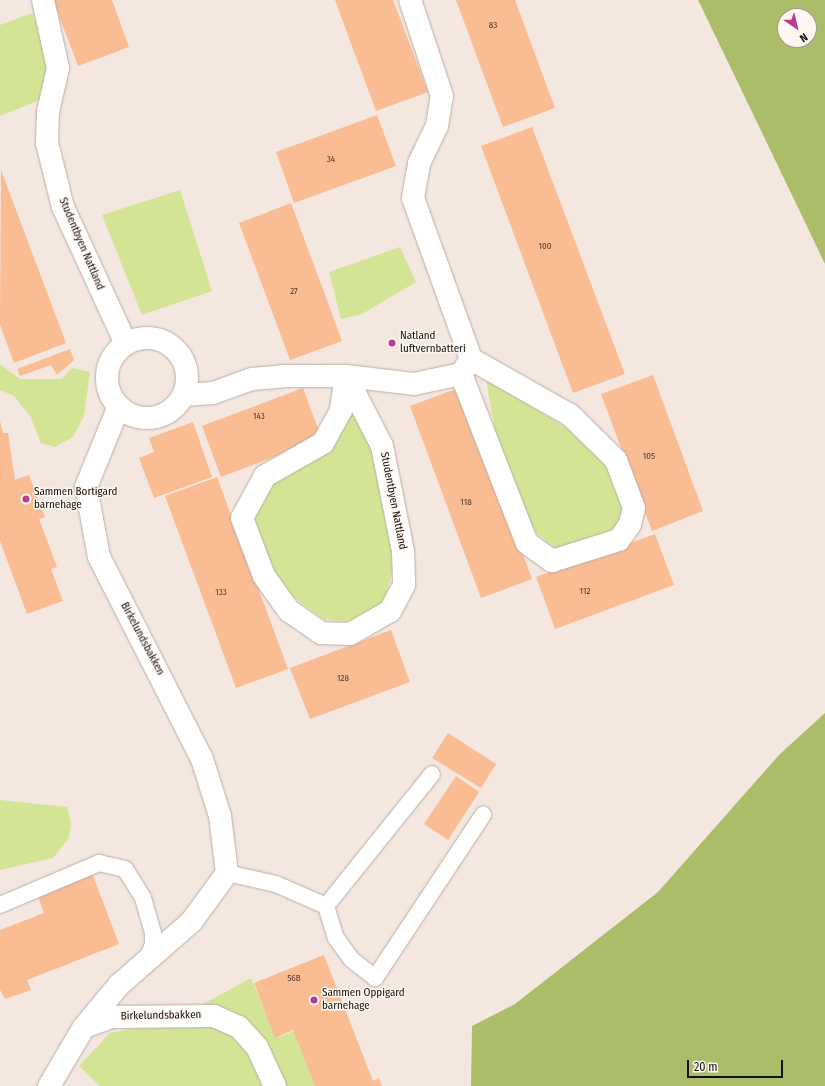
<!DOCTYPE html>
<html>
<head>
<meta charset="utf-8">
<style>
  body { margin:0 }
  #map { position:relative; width:825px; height:1086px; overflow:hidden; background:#f4e7df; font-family:"Fira Sans Condensed",sans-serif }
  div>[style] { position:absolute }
  .green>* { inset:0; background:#d3e595 }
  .forest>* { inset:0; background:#abbd68 }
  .building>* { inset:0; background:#fabc93 }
  .roads { filter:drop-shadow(0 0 1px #bbaea6) drop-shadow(0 0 1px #bbaea6) }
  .service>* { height:16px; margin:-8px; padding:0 8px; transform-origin:8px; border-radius:8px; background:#fff }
  .minor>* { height:22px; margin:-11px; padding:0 11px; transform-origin:11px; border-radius:11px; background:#fff }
  .minor>.ring { margin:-11px; padding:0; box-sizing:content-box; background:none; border:22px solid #fff; border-radius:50% }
  .dots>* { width:11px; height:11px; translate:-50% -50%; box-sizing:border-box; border:2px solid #fef6f1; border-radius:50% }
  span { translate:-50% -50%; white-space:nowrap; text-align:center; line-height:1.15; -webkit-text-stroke:3px #fef6f1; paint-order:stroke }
  .number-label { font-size:9px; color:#4e3b2f }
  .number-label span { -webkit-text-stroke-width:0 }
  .street-label { font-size:11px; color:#15100e }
  .poi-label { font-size:11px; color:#15100e }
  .left { translate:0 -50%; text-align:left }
  .north { position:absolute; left:777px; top:8px; width:40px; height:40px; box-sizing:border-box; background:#fef6f1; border:1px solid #a19a96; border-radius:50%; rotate:145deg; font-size:11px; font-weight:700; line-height:16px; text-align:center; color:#15100e }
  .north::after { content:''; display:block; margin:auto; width:14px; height:18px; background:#b93e91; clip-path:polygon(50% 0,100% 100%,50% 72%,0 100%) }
  .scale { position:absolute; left:687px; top:1060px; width:96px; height:18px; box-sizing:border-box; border:2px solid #15100e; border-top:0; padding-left:5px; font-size:12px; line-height:14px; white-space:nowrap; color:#15100e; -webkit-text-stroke:3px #fef6f1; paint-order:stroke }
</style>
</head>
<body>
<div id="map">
  <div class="green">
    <i style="clip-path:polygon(32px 13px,48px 53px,49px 75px,42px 99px,0 116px,0 25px)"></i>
    <i style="clip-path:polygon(180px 190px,212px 291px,142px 315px,102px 215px)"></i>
    <i style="clip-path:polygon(400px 247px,416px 282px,362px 314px,341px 319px,329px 272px)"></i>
    <i style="clip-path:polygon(0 364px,20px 379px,62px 379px,72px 368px,90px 372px,84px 416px,73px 437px,55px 447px,41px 443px,30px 416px,14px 396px,0 390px)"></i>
    <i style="clip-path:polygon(486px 378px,576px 434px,615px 476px,626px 513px,611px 534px,557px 550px,534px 531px,495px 432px)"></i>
    <i style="clip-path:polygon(353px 405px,371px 446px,390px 516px,393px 569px,383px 607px,357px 622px,323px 619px,291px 595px,261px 552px,253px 522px,267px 485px)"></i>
    <i style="clip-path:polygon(0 800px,67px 807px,71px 822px,69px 838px,53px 858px,0 870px)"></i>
    <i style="clip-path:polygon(251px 978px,276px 1038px,294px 1031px,315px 1086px,100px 1086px,79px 1066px,110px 1033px,170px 1021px,208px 1026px,205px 1003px)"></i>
  </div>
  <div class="forest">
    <i style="clip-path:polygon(evenodd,698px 0,825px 0,825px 264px,766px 141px,698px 0,785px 16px,809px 16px,809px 40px,785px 40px,785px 16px)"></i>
    <i style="clip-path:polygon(825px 713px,825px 1086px,471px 1086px,472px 1026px,515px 1004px,658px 892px,780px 754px)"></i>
  </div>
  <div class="building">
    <i style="clip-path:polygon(53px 0,112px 0,129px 47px,78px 66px)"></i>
    <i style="clip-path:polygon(335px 0,393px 0,428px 92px,376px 111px)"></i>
    <i style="clip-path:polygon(456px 0,515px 0,555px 108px,503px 127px)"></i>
    <i style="clip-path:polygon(377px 115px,396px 166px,294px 203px,276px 152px)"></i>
    <i style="clip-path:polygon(532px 127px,625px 374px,573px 393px,481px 146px)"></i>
    <i style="clip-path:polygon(1px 170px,66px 343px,14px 363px,0 325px)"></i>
    <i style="clip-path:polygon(291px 203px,342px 341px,290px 360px,239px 223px)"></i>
    <i style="clip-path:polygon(70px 349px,74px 360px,57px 375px,51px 365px,20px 376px,17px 369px)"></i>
    <i style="clip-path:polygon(653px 375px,703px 511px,652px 531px,601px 394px)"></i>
    <i style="clip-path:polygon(461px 387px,532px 579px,481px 598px,410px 406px)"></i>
    <i style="clip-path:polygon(303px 388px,322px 439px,221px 477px,202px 426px)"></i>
    <i style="clip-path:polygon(0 421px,3px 433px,8px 433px,15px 480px,29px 475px,45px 517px,39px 519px,57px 567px,51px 569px,63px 601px,27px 614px,0 541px)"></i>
    <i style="clip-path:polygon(193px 422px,212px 477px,154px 498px,139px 458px,154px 452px,149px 438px)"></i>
    <i style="clip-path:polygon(217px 477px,288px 669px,236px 688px,165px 496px)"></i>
    <i style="clip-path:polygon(655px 534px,674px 585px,555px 629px,536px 577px)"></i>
    <i style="clip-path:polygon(391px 630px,410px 682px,310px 719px,290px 668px)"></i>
    <i style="clip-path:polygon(448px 733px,496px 764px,481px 788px,432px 758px)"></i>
    <i style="clip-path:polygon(456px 776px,479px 792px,448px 840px,424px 824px)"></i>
    <i style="clip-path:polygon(92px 873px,119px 944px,27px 980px,31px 990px,5px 999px,0 990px,0 930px,44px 913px,37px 894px)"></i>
    <i style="clip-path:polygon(324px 955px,373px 1081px,379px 1078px,382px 1086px,315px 1086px,293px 1030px,275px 1038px,254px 983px)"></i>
  </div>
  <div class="roads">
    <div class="service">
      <i style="left:227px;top:873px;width:50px;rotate:12.7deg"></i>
      <i style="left:276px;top:884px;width:55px;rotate:23.7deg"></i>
      <i style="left:326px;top:906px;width:169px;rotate:-51.2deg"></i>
      <i style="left:0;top:905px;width:108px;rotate:-23deg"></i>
      <i style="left:99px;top:863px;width:27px;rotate:13deg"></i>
      <i style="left:125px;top:869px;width:34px;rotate:58deg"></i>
      <i style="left:143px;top:898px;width:36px;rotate:74deg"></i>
      <i style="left:153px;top:933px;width:12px;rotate:90deg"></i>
      <i style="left:153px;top:945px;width:17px;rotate:115deg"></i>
      <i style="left:326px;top:906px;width:34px;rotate:73deg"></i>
      <i style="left:336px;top:938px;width:26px;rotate:54deg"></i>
      <i style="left:351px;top:959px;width:31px;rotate:38deg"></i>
      <i style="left:375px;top:978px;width:196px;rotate:-56.5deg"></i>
    </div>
    <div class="minor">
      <i style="left:43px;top:0;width:70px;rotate:77.6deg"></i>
      <i style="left:58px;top:68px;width:45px;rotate:102.8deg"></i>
      <i style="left:48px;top:112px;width:31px;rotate:92deg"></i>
      <i style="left:47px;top:143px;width:66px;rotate:76deg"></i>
      <i style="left:63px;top:207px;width:151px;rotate:65.3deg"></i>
      <i class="ring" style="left:107px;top:338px;width:58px;height:58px"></i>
      <i style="left:461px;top:374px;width:181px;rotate:68.7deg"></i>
      <i style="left:527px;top:543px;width:31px;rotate:36deg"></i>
      <i style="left:552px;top:561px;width:70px;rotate:-17.4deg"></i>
      <i style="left:619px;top:540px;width:19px;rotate:-55deg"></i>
      <i style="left:630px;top:524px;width:16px;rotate:-76deg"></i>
      <i style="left:634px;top:508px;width:51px;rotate:-110.6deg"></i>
      <i style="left:616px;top:460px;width:64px;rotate:-135.6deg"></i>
      <i style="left:570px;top:415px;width:114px;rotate:-150.5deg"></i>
      <i style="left:346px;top:376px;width:79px;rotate:62.8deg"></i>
      <i style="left:382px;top:446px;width:107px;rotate:78.7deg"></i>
      <i style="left:403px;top:551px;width:34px;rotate:88deg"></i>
      <i style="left:404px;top:585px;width:30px;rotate:118deg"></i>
      <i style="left:390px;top:611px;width:46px;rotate:150.1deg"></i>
      <i style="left:350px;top:634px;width:29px;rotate:-178deg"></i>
      <i style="left:321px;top:633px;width:39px;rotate:-145deg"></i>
      <i style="left:289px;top:611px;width:43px;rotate:-125.5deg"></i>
      <i style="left:264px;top:576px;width:62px;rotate:-110.8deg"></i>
      <i style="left:242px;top:518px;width:48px;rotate:-61.3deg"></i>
      <i style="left:265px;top:476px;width:67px;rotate:-29.6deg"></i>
      <i style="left:323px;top:443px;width:38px;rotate:-61deg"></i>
      <i style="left:341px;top:410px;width:34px;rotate:-82deg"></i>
      <i style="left:184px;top:395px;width:29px;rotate:-4deg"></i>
      <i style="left:213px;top:393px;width:41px;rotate:-19.7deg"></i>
      <i style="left:252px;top:379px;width:32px;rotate:-5deg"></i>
      <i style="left:284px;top:376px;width:62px"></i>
      <i style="left:346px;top:376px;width:68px;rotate:6.7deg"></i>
      <i style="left:414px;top:384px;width:48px;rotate:-12deg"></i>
      <i style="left:461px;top:374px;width:18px;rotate:-56deg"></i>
      <i style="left:471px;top:359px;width:171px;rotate:-109.8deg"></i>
      <i style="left:413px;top:198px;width:36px;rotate:-80deg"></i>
      <i style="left:419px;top:163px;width:41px;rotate:-64.1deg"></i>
      <i style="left:437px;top:126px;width:30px;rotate:-81deg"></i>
      <i style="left:442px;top:96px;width:101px;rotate:-108.4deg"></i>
      <i style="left:84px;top:1027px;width:29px;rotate:-20deg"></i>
      <i style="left:111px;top:1017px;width:103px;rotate:-0.6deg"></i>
      <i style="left:214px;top:1016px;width:27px;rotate:24deg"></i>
      <i style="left:239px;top:1027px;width:27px;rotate:48deg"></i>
      <i style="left:257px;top:1047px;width:43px;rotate:65.2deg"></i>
      <i style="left:49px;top:1086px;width:69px;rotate:-59.3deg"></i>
      <i style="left:84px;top:1027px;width:55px;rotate:-50.2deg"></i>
      <i style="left:119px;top:985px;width:97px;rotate:-41.2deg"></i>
      <i style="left:192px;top:921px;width:59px;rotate:-53.9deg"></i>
      <i style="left:227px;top:873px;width:57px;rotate:-97deg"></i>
      <i style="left:220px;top:816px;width:60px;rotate:-107.5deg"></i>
      <i style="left:202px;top:759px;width:227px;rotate:-117deg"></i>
      <i style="left:99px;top:557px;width:71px;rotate:-100.5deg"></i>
      <i style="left:86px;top:487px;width:87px;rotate:-67.8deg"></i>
    </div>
  </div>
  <div class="dots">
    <i style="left:392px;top:343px;background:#b93e91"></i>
    <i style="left:26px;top:499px;background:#b93e91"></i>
    <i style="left:314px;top:1000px;background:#b93e91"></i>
  </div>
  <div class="number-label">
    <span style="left:493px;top:25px">83</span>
    <span style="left:331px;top:159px">34</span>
    <span style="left:545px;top:246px">100</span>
    <span style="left:294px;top:291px">27</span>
    <span style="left:259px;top:416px">143</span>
    <span style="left:649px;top:456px">105</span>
    <span style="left:466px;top:502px">118</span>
    <span style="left:585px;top:591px">112</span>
    <span style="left:221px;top:592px">133</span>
    <span style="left:343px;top:678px">128</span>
    <span style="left:294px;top:978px">56B</span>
  </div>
  <div class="street-label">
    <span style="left:81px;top:244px;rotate:67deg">Studentbyen Nattland</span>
    <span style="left:393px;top:501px;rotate:79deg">Studentbyen Nattland</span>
    <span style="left:142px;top:639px;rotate:62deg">Birkelundsbakken</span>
    <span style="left:161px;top:1016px;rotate:-1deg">Birkelundsbakken</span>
  </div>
  <div class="poi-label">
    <span class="left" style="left:400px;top:343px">Natland<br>luftvernbatteri</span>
    <span class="left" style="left:34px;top:499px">Sammen Bortigard<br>barnehage</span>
    <span class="left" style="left:322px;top:1000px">Sammen Oppigard<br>barnehage</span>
  </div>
  <div class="north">N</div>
  <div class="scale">20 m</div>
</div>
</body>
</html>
